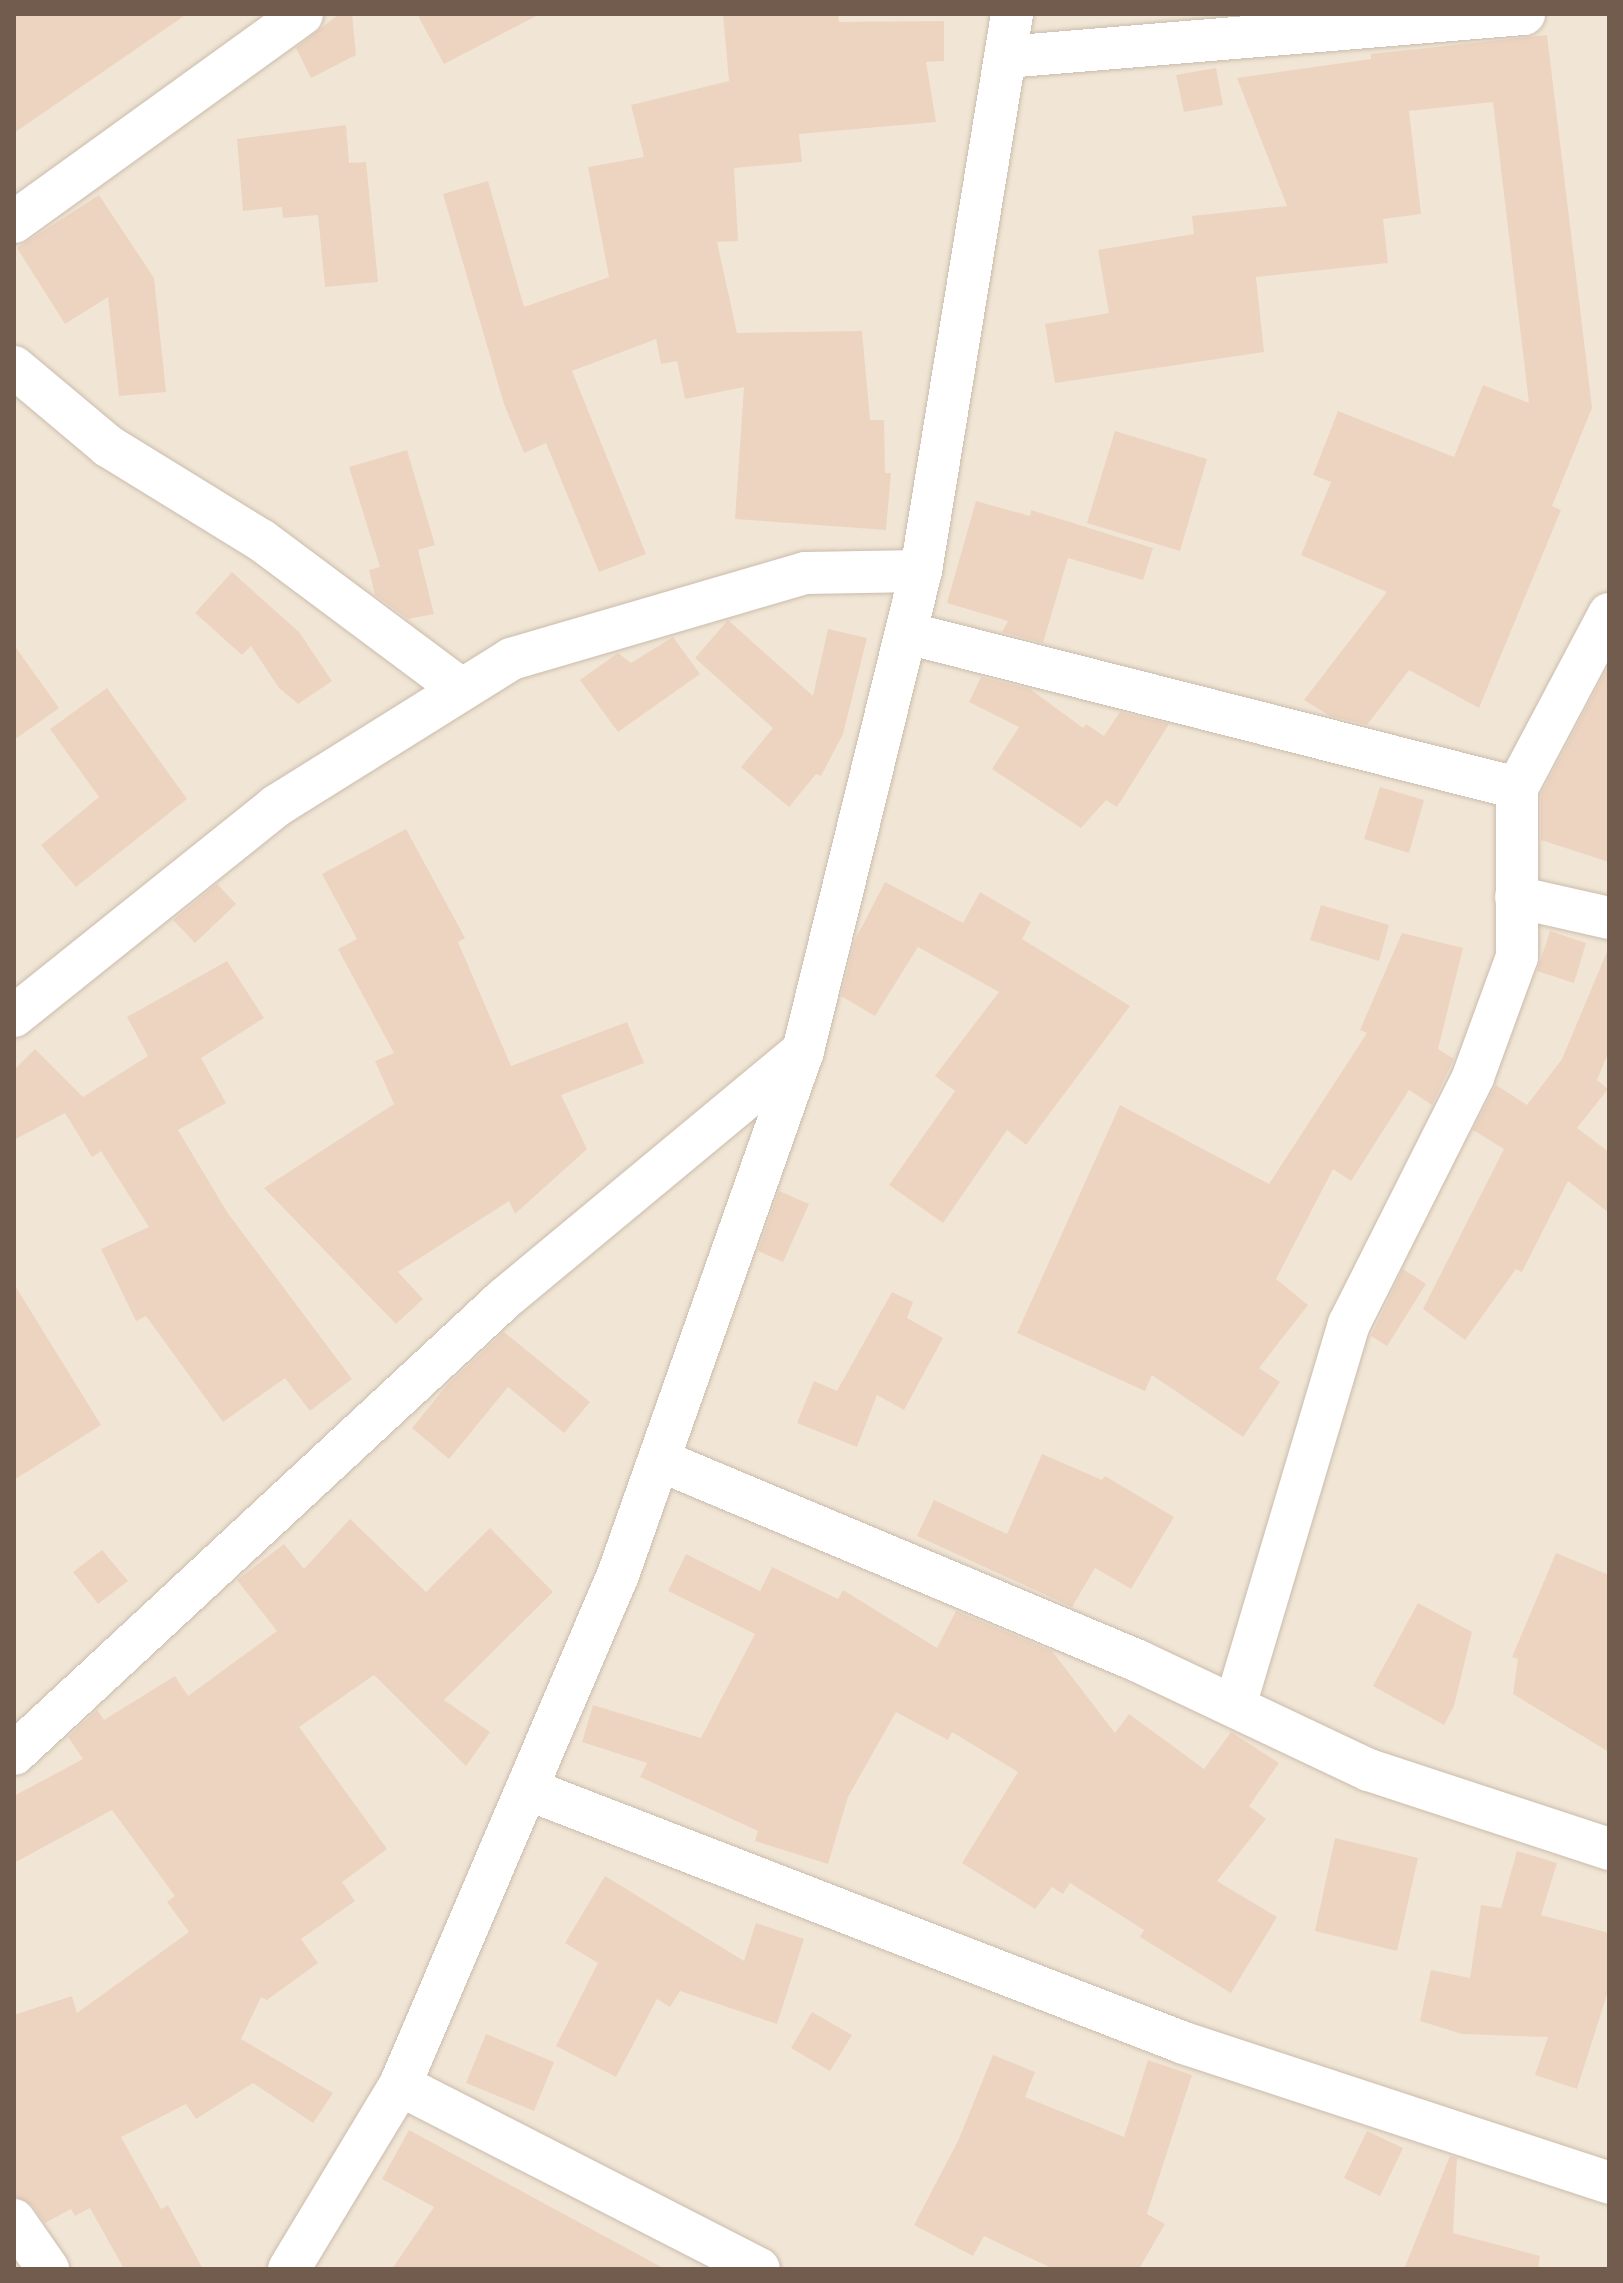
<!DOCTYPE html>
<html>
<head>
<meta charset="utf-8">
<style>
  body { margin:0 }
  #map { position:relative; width:1623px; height:2283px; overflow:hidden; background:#faf3e6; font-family:"Titillium Web",sans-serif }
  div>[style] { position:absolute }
  .residential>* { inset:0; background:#f1e6d5 }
  .building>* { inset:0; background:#edd4c0 }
  .roads { filter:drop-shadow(0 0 2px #cbbcad) drop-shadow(0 0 2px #cbbcad) }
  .minor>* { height:42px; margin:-21px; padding:0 21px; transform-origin:21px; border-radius:21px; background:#fff }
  span { translate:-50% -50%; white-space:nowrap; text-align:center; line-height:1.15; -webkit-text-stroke:6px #fdf7ec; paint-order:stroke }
  .frame { position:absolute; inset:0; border:16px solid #715c4d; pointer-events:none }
</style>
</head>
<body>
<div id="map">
  <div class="residential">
    <i style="clip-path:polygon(14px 14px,1609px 14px,1609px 2269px,14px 2269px)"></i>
  </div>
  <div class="building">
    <i style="clip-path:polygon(14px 14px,187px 14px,14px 133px)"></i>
    <i style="clip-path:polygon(339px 14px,352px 14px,356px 55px,311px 78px,296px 48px)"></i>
    <i style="clip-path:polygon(417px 14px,540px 14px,444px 64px)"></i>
    <i style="clip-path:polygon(723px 14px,838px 14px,839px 22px,944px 21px,944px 61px,926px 62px,936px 122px,799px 134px,802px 162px,734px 168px,738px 241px,717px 242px,737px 333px,862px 331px,870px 420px,884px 420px,885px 473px,891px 473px,886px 530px,735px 519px,744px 387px,685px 399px,677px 361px,661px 364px,656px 339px,572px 371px,646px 554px,599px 572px,546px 443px,524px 453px,504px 404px,443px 194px,488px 181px,524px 307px,609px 277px,588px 167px,644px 157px,631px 105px,729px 81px)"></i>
    <i style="clip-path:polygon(1547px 35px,1592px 408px,1552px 506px,1561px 510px,1479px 708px,1409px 670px,1367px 725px,1330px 716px,1304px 700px,1387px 592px,1301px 555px,1331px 482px,1313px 475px,1338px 411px,1454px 457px,1483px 385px,1529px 403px,1493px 102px,1409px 111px,1421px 214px,1383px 219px,1388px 263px,1256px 277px,1264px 352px,1055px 383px,1045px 324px,1109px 313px,1098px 250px,1194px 234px,1192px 216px,1287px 206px,1237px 78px,1371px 59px,1371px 54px)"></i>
    <i style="clip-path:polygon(1216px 68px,1223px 105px,1184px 112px,1176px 75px)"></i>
    <i style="clip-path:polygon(346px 125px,349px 163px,366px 162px,378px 282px,325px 287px,318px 215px,283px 218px,282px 207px,243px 211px,237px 139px)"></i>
    <i style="clip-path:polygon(99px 195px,154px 278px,166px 392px,119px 396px,108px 297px,65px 324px,17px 248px)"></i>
    <i style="clip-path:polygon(1115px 431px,1207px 459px,1180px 551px,1087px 523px)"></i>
    <i style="clip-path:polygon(407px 450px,435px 545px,418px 550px,434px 614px,408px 619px,375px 595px,369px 570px,380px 567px,349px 467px)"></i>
    <i style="clip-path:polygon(976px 501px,1030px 516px,1031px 510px,1153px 548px,1143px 580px,1068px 558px,1043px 643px,1002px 632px,1008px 621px,947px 603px)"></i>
    <i style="clip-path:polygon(232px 572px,299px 632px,332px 681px,298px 704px,279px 688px,251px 646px,242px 655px,195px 613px)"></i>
    <i style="clip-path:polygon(728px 620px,813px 696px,828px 629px,867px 638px,843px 734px,821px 776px,816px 774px,789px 807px,741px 767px,773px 728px,695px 658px)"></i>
    <i style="clip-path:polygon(673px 637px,700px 674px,618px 732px,580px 680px,618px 653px,631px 663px)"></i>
    <i style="clip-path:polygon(14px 645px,59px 708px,14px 740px)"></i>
    <i style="clip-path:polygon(1609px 665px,1609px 862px,1541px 840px,1541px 794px)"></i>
    <i style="clip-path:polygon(981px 677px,1030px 689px,1083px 728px,1086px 724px,1104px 736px,1120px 712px,1169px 724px,1117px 807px,1106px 800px,1081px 828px,992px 769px,1019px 727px,969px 702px)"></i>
    <i style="clip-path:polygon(107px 688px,187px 799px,76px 887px,41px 845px,99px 797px,50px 729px)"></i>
    <i style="clip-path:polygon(1380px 787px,1424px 800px,1409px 853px,1364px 839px)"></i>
    <i style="clip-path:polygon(406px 829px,465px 938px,458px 942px,511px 1066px,627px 1022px,644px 1063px,561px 1095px,587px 1149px,515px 1214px,509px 1201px,398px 1272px,423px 1299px,396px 1324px,264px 1188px,394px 1104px,375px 1061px,394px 1053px,338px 949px,357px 939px,322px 874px)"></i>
    <i style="clip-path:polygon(885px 882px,963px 923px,980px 892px,1031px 922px,1022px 939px,1130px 1006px,1026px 1145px,1007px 1130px,943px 1223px,889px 1185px,955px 1091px,935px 1076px,999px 992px,918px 947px,875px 1016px,841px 996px,855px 940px)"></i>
    <i style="clip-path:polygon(217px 884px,236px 904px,195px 943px,173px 920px)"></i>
    <i style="clip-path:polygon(1321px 905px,1389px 925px,1379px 961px,1310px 940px)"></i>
    <i style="clip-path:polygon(1550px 931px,1586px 943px,1574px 983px,1537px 971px)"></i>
    <i style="clip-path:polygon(1402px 933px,1463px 948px,1438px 1049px,1454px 1059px,1432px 1105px,1409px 1090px,1351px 1181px,1333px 1169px,1276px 1279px,1308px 1305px,1259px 1368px,1280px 1382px,1243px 1437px,1152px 1375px,1145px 1391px,1017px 1333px,1120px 1105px,1269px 1184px,1367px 1033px,1360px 1030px)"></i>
    <i style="clip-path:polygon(1609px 947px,1609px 1051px,1597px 1080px,1608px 1089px,1577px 1128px,1609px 1152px,1609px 1213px,1568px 1181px,1522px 1272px,1516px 1269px,1465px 1340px,1423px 1309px,1504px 1149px,1473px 1130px,1496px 1085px,1527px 1105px,1562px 1059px)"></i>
    <i style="clip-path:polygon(227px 961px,264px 1018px,201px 1058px,226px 1103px,178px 1130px,227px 1212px,352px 1379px,310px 1411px,285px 1378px,223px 1422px,146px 1316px,136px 1321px,101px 1249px,149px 1227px,101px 1151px,92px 1157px,65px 1113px,14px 1140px,14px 1070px,35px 1049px,83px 1097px,148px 1056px,127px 1017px)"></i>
    <i style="clip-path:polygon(779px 1191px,809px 1204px,783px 1262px,758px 1251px)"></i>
    <i style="clip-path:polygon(1403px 1269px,1426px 1284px,1387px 1346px,1371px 1336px)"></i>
    <i style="clip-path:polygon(14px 1284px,101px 1425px,14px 1480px)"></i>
    <i style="clip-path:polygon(892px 1292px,913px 1302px,907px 1318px,943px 1338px,904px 1410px,877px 1395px,857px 1447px,797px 1423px,814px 1381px,837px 1391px)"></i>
    <i style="clip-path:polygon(504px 1332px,590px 1402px,564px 1433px,508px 1387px,449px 1459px,412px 1428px,447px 1385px)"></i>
    <i style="clip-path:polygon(1042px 1454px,1102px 1480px,1105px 1476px,1174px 1517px,1131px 1589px,1095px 1568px,1072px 1607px,917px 1536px,934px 1500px,1007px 1534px)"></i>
    <i style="clip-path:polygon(350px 1519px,426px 1592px,490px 1528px,553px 1592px,444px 1700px,490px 1732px,466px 1766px,374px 1675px,299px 1727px,387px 1849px,342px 1882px,355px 1901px,301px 1939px,318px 1963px,267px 2000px,261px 1997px,241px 2039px,333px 2093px,313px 2123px,253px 2083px,196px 2119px,186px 2104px,121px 2137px,161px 2209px,168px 2205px,203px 2269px,124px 2269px,90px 2208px,75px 2216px,71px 2209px,45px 2223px,33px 2206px,14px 2196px,14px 2015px,72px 1996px,77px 2013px,189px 1932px,167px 1902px,175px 1896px,112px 1810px,14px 1863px,14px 1796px,83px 1759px,68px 1737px,97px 1710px,104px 1720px,175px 1676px,188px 1696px,277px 1631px,237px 1580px,284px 1544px,304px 1569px)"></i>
    <i style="clip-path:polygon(102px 1550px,128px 1581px,98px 1604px,73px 1572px)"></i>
    <i style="clip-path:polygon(1556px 1553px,1609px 1575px,1609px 1752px,1513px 1694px,1518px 1659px,1512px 1657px)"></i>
    <i style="clip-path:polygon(686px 1554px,760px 1591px,772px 1567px,838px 1599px,843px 1590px,937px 1648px,956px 1611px,1052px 1651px,1115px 1733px,1129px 1714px,1204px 1769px,1231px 1732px,1279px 1763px,1249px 1806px,1266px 1819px,1217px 1881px,1277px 1917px,1231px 1993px,1140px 1937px,1144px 1930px,1070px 1883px,1063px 1894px,1052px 1887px,1035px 1909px,962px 1863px,1018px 1772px,952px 1732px,948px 1740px,896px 1712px,848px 1797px,828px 1864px,755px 1841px,758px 1831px,640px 1777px,647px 1763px,582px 1742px,593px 1705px,701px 1738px,755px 1634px,668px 1591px)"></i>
    <i style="clip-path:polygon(1418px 1603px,1472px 1632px,1454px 1706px,1444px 1725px,1373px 1686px)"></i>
    <i style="clip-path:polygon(1335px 1838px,1418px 1858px,1397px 1951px,1315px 1931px)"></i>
    <i style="clip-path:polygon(1517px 1851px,1557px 1863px,1541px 1915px,1609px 1933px,1609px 1988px,1577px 2089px,1535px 2075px,1548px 2037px,1462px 2034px,1420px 2021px,1431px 1970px,1470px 1978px,1481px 1905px,1501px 1908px)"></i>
    <i style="clip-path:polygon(605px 1876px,744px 1961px,756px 1923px,804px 1939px,777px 2024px,680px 1991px,670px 2007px,657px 1999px,616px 2077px,556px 2046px,598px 1963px,565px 1943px)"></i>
    <i style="clip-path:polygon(812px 2012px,852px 2035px,830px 2071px,791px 2048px)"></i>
    <i style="clip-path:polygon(486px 2034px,554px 2062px,534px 2111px,466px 2083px)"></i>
    <i style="clip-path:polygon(993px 2055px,1035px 2072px,1025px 2097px,1124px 2137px,1148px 2060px,1192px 2075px,1147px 2214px,1165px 2224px,1139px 2269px,1053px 2269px,984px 2236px,973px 2256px,914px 2225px,958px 2141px)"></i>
    <i style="clip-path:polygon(409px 2130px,665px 2269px,392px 2269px,434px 2207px,382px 2179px)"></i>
    <i style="clip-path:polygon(1367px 2131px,1403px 2148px,1380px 2196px,1344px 2178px)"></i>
    <i style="clip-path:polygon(1450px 2156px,1457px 2158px,1453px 2233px,1540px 2256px,1538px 2269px,1404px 2269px)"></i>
  </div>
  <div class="roads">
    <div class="minor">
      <i style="left:1006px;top:57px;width:520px;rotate:-4.75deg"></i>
      <i style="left:14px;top:222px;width:355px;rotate:-35.8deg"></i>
      <i style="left:14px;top:367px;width:123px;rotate:40deg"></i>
      <i style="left:108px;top:446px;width:180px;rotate:31.6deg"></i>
      <i style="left:261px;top:540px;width:249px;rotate:36.7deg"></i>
      <i style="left:907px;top:633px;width:629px;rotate:14.26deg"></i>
      <i style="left:1516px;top:897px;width:95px;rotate:12.7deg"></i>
      <i style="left:14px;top:1016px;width:336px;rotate:-38.7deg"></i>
      <i style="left:276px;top:806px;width:277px;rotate:-32deg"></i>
      <i style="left:511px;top:659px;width:306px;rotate:-16.3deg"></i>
      <i style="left:805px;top:573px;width:116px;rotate:-1deg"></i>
      <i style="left:659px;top:1460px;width:519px;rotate:22.76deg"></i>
      <i style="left:1138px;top:1661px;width:255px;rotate:25.3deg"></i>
      <i style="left:1369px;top:1770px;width:253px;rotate:18.2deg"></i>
      <i style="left:1235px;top:1706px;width:399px;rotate:-73.4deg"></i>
      <i style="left:1349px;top:1324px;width:276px;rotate:-63.3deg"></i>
      <i style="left:1473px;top:1077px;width:128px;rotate:-69.9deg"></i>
      <i style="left:1517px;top:957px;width:169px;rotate:-90deg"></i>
      <i style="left:1517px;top:788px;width:197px;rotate:-62.1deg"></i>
      <i style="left:14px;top:1754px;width:669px;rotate:-42.88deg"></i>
      <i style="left:504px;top:1299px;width:388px;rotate:-39.7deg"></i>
      <i style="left:527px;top:1789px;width:704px;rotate:21.14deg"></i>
      <i style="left:1184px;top:2043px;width:447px;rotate:18.2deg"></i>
      <i style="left:400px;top:2085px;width:403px;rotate:27.1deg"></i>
      <i style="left:14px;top:2220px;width:60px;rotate:55.2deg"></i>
      <i style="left:289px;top:2269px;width:215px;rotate:-58.9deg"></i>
      <i style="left:400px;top:2085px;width:555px;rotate:-66.86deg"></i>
      <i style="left:618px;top:1575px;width:556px;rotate:-70.55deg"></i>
      <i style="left:803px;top:1051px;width:494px;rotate:-76.2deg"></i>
      <i style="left:921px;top:571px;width:564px;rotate:-80.72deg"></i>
    </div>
  </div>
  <div class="frame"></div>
</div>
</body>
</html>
